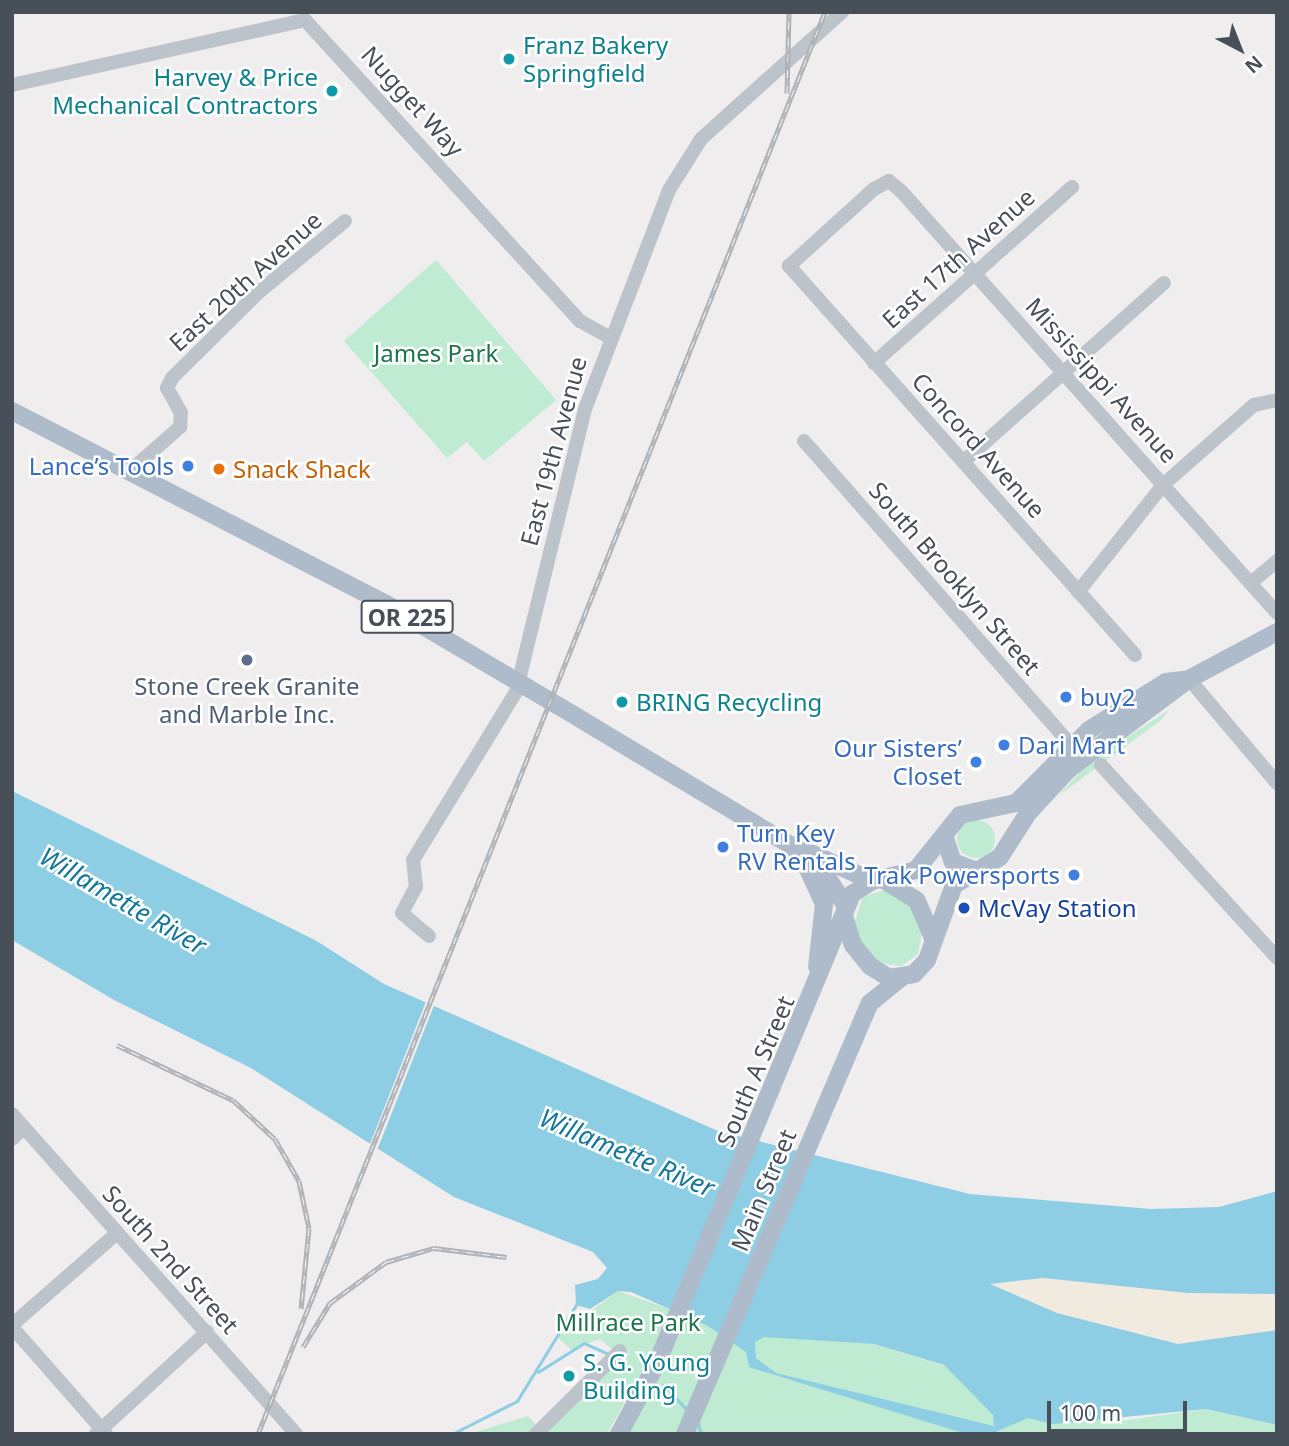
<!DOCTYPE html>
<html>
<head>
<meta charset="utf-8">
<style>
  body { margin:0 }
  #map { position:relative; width:1289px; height:1446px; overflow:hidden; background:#efeded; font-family:"Noto Sans",sans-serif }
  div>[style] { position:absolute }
  .green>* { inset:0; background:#beebd1 }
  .round { border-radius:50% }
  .sand>* { inset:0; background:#f0ebde }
  .water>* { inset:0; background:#8ecee5 }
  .pier>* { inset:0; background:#efeded }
  .stream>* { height:2.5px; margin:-1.25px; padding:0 1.25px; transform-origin:1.25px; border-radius:1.25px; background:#8ecee5 }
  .minor>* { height:14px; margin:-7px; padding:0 7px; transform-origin:7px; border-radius:7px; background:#bcc3cb }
  .major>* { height:18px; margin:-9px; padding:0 9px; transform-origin:9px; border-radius:9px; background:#aebbca }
  .rail>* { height:5px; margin-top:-2.5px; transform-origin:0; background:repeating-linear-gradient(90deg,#fff 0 8px,#afb2b7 0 16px); box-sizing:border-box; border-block:2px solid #afb2b7 }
  .dots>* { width:19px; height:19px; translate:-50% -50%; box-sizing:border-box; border:4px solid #fff; border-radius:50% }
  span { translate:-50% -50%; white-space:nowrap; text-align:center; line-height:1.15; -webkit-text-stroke:5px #fff; paint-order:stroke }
  .shield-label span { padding:2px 5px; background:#fff; border:2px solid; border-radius:5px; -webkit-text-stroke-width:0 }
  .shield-label { font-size:23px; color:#474f59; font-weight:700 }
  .culture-label { font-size:24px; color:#0d838f }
  .left { translate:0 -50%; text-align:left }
  .right { translate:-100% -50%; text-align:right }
  .street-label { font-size:24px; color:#474f59 }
  .park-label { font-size:24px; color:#1d744d }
  .shop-label { font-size:24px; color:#366cbe }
  .food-label { font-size:24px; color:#c56008 }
  .service-label { font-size:24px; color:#4e5e75 }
  .transit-label { font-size:24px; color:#164399 }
  .water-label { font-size:26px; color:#16799c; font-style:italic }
  .frame { position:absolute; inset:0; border:14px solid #474f59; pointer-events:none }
  .north { position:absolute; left:1205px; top:14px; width:70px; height:70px; -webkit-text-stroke:5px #fff; paint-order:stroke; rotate:138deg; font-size:19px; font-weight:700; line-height:28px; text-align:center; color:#474f59 }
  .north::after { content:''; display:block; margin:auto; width:24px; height:32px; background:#474f59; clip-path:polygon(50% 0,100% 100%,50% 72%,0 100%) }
  .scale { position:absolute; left:1047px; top:1401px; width:140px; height:32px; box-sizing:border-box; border:4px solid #474f59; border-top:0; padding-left:9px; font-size:21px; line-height:24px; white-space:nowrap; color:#474f59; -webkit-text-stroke:5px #fff; paint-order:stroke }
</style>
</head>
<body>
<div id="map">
  <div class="green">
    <i style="clip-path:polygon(436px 260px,556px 400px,484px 461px,467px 442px,447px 458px,344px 341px)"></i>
    <i style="clip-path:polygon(1169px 710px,1161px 720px,1058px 796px,1091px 761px)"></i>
    <i class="round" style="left:957px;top:820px;width:38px;height:38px"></i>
    <i style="clip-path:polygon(885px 890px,911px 906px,922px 932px,918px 954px,901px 966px,878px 963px,862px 947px,854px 924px,863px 897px)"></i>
    <i style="clip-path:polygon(618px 1291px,741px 1334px,874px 1344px,1122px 1421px,1206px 1409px,1277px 1425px,1277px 1434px,629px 1434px,661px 1366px,648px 1360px,607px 1434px,544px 1434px,621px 1357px,600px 1339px,571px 1350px,557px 1336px)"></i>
    <i style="clip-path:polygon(528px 1416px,535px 1424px,529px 1434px,469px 1434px)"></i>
  </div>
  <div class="sand">
    <i style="clip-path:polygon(1043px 1278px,1188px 1293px,1277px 1294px,1277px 1330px,1178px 1344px,1057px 1313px,988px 1284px)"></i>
  </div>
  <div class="water">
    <i style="clip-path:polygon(evenodd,12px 791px,315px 940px,384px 984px,718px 1131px,970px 1194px,1151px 1209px,1219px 1207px,1277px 1191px,1277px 1294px,1188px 1293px,1043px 1278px,990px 1284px,1057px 1313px,1178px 1344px,1277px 1330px,1277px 1425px,1206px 1409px,1053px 1424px,1028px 1418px,991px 1434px,966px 1434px,749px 1367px,746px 1352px,708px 1326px,631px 1292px,618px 1291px,590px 1309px,576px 1305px,575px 1285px,598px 1279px,607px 1268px,593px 1252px,454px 1197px,251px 1068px,114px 1000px,12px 940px,12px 791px,764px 1337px,874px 1344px,944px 1365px,993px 1415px,994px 1426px,776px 1373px,756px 1358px,755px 1342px,764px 1337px)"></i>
  </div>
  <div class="pier">
    <i style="clip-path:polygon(427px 999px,435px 1003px,376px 1153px,368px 1149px)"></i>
  </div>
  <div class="stream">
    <i style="left:538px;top:1372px;width:54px;rotate:-32.2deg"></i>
    <i style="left:584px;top:1343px;width:27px;rotate:24deg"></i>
    <i style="left:664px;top:1385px;width:35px;rotate:47deg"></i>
    <i style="left:698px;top:1421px;width:13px;rotate:77deg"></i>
    <i style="left:452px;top:1434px;width:73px;rotate:-26.9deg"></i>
    <i style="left:517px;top:1401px;width:113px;rotate:-58.4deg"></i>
  </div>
  <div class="minor">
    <i style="left:12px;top:85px;width:300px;rotate:-12.5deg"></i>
    <i style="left:305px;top:20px;width:408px;rotate:47.6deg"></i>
    <i style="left:580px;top:321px;width:33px;rotate:29deg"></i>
    <i style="left:874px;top:363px;width:265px;rotate:-41.6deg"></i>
    <i style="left:804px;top:441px;width:415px;rotate:48.7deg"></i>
    <i style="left:963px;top:462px;width:269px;rotate:-41.7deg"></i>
    <i style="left:130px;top:471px;width:67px;rotate:-41.3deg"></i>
    <i style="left:180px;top:427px;width:14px;rotate:-86deg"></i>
    <i style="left:181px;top:413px;width:29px;rotate:-119deg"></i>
    <i style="left:167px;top:388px;width:11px;rotate:-63deg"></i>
    <i style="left:172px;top:378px;width:124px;rotate:-44.7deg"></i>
    <i style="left:260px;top:291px;width:110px;rotate:-39.5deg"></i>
    <i style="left:1253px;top:581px;width:31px;rotate:-40deg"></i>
    <i style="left:1078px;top:592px;width:138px;rotate:-51.5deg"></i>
    <i style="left:1164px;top:484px;width:120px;rotate:-41.3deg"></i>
    <i style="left:1254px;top:405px;width:24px;rotate:-12deg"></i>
    <i style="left:1135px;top:655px;width:521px;rotate:-131.65deg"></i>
    <i style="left:789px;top:266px;width:115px;rotate:-42.2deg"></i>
    <i style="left:874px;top:189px;width:17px;rotate:-28deg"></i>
    <i style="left:889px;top:181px;width:16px;rotate:40deg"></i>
    <i style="left:901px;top:191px;width:565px;rotate:48.3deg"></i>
    <i style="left:1189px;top:679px;width:136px;rotate:49.8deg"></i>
    <i style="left:1101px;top:765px;width:261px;rotate:47.6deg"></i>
    <i style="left:429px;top:936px;width:35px;rotate:-140deg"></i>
    <i style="left:402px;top:913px;width:30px;rotate:-62deg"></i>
    <i style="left:416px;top:887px;width:27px;rotate:-96deg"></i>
    <i style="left:413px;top:860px;width:197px;rotate:-58.5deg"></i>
    <i style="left:516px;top:692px;width:291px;rotate:-76.3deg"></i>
    <i style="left:585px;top:409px;width:235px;rotate:-69deg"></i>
    <i style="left:669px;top:190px;width:60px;rotate:-57.9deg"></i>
    <i style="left:701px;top:139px;width:190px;rotate:-42deg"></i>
    <i style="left:12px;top:1114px;width:428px;rotate:48.4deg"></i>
    <i style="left:12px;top:1139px;width:16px;rotate:-43deg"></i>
    <i style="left:12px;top:1325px;width:140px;rotate:-41.2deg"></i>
    <i style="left:12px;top:1327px;width:142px;rotate:48.7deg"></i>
    <i style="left:96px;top:1434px;width:151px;rotate:-42.6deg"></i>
    <i style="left:536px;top:1434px;width:118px;rotate:-44.7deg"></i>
  </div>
  <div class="major">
    <i style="left:12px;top:411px;width:421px;rotate:27.3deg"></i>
    <i style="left:386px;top:604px;width:228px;rotate:30.6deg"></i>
    <i style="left:582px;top:720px;width:243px;rotate:31deg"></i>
    <i style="left:790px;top:845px;width:49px;rotate:40.9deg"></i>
    <i style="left:827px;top:877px;width:35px;rotate:57deg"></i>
    <i style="left:944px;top:835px;width:28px;rotate:72deg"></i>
    <i style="left:953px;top:862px;width:22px;rotate:21deg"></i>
    <i style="left:806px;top:851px;width:72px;rotate:24.4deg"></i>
    <i style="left:807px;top:867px;width:41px;rotate:65.3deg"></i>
    <i style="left:824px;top:904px;width:63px;rotate:96.3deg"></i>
    <i style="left:884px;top:880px;width:39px;rotate:32deg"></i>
    <i style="left:917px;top:901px;width:40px;rotate:66.6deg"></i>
    <i style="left:844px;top:916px;width:30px;rotate:73deg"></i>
    <i style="left:853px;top:945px;width:27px;rotate:51deg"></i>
    <i style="left:870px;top:966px;width:22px;rotate:32deg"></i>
    <i style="left:889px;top:978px;width:25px;rotate:-9deg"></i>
    <i style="left:914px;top:974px;width:19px;rotate:-47deg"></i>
    <i style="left:927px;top:960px;width:80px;rotate:-70.2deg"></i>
    <i style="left:954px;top:885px;width:54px;rotate:-31.3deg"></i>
    <i style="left:1000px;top:857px;width:52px;rotate:-57.5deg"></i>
    <i style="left:1028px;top:813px;width:60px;rotate:-47deg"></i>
    <i style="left:1069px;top:769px;width:150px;rotate:-36.9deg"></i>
    <i style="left:1189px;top:679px;width:100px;rotate:-28.1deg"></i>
    <i style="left:619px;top:1434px;width:81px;rotate:-61.8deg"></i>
    <i style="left:657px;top:1363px;width:508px;rotate:-67.42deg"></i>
    <i style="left:852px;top:894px;width:24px;rotate:-33deg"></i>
    <i style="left:872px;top:881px;width:45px;rotate:-14deg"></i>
    <i style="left:916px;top:870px;width:70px;rotate:-51.3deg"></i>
    <i style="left:960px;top:815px;width:57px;rotate:-12.1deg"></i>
    <i style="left:1016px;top:803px;width:103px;rotate:-45deg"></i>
    <i style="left:1089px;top:730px;width:91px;rotate:-31.9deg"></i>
    <i style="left:1166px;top:682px;width:23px;rotate:-7deg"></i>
    <i style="left:685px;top:1434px;width:469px;rotate:-66.8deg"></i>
    <i style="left:870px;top:1003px;width:40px;rotate:-39deg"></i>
  </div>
  <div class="rail">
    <i style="left:787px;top:93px;width:81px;rotate:-88.6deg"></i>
    <i style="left:117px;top:1045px;width:128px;rotate:25.4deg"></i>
    <i style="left:233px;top:1100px;width:57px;rotate:42.9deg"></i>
    <i style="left:275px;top:1139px;width:48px;rotate:60.3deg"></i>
    <i style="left:299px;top:1181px;width:48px;rotate:78deg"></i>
    <i style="left:309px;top:1228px;width:81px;rotate:95.6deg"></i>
    <i style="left:303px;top:1347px;width:52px;rotate:-58.5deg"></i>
    <i style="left:330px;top:1303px;width:69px;rotate:-36.2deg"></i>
    <i style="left:386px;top:1262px;width:50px;rotate:-16.3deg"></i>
    <i style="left:434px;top:1248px;width:73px;rotate:7.1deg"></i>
    <i style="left:258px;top:1434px;width:1531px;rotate:-68.26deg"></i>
  </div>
  <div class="dots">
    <i style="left:509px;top:59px;background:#0f9aa8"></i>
    <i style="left:332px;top:91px;background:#0f9aa8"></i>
    <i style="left:188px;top:466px;background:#3f7fe0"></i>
    <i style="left:219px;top:469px;background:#e8710a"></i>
    <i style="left:247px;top:660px;background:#5c6f8a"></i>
    <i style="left:1066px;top:697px;background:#3f7fe0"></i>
    <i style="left:622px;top:702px;background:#0f9aa8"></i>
    <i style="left:1004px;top:745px;background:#3f7fe0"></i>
    <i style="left:976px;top:762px;background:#3f7fe0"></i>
    <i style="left:723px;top:847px;background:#3f7fe0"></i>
    <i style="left:1074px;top:875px;background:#3f7fe0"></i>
    <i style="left:964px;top:908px;background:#1a4fb4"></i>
    <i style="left:569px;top:1376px;background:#0f9aa8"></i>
  </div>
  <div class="shield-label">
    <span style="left:407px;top:617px">OR 225</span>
  </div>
  <div class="culture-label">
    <span class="left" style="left:523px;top:59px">Franz Bakery<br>Springfield</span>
    <span class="right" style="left:318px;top:91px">Harvey &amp; Price<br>Mechanical Contractors</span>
    <span class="left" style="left:636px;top:702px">BRING Recycling</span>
    <span class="left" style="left:583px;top:1376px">S. G. Young<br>Building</span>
  </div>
  <div class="street-label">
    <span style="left:413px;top:101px;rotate:48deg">Nugget Way</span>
    <span style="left:958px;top:258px;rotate:-42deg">East 17th Avenue</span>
    <span style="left:245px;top:281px;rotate:-42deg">East 20th Avenue</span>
    <span style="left:1102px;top:380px;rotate:48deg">Mississippi Avenue</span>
    <span style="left:979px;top:445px;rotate:48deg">Concord Avenue</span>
    <span style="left:553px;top:451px;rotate:-75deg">East 19th Avenue</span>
    <span style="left:955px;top:578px;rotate:49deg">South Brooklyn Street</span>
    <span style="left:755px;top:1071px;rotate:-67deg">South A Street</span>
    <span style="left:763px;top:1190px;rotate:-67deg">Main Street</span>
    <span style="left:171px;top:1259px;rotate:48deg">South 2nd Street</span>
  </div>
  <div class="park-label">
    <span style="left:436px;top:353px">James Park</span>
    <span style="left:628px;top:1322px">Millrace Park</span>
  </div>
  <div class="shop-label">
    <span class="right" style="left:174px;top:466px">Lance’s Tools</span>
    <span class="left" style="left:1080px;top:697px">buy2</span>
    <span class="left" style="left:1018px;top:745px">Dari Mart</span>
    <span class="right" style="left:962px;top:762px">Our Sisters’<br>Closet</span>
    <span class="left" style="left:737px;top:847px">Turn Key<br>RV Rentals</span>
    <span class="right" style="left:1060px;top:875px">Trak Powersports</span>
  </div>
  <div class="food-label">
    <span class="left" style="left:233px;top:469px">Snack Shack</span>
  </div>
  <div class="service-label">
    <span style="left:247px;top:700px">Stone Creek Granite<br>and Marble Inc.</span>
  </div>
  <div class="transit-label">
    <span class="left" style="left:978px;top:908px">McVay Station</span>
  </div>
  <div class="water-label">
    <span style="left:123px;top:901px;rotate:30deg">Willamette River</span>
    <span style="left:627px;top:1153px;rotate:23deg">Willamette River</span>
  </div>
  <div class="frame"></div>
  <div class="north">N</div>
  <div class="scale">100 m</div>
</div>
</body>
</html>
